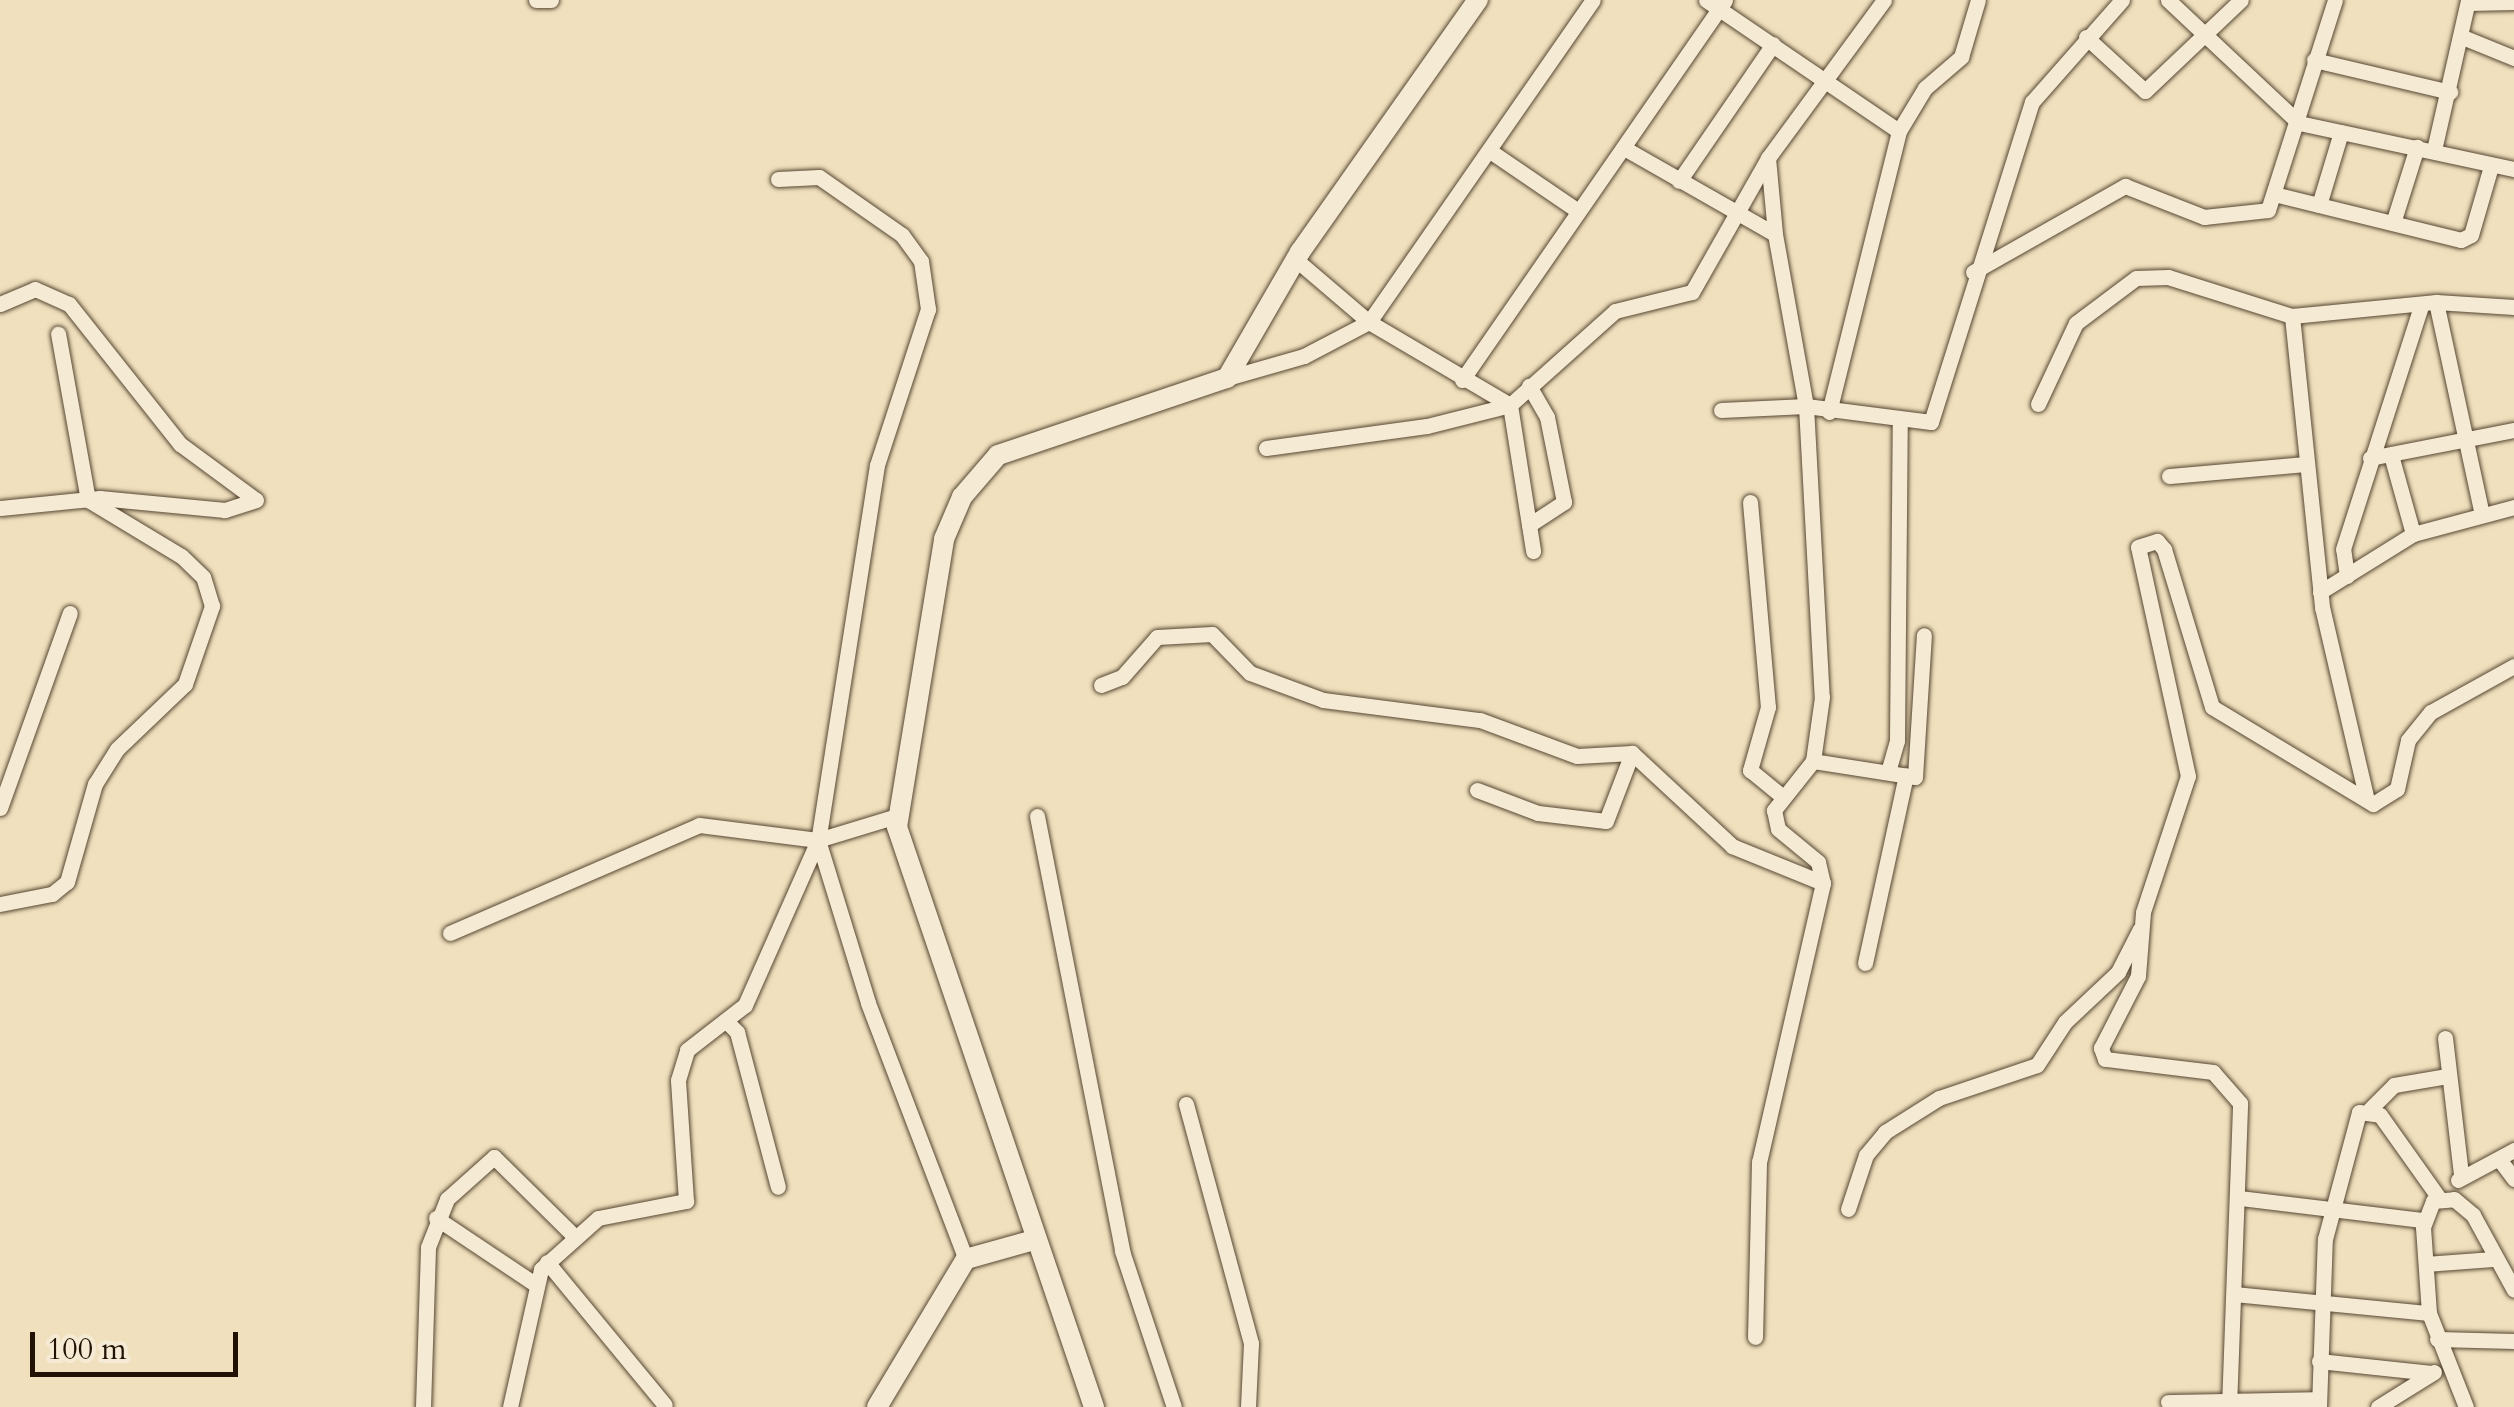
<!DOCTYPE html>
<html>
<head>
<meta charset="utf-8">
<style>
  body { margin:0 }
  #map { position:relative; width:2514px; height:1407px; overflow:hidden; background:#f0e0bd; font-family:Cardo,serif }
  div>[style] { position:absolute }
  .roads { filter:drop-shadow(0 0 2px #564632) drop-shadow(0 0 2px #564632) }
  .minor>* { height:15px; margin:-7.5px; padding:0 7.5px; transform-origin:7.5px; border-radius:7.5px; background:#f5ebd4 }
  .tertiary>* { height:20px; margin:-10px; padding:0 10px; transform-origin:10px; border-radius:10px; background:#f5ebd4 }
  span { translate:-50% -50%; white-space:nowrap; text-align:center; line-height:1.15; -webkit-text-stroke:8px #f5ebd4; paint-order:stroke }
  .scale { position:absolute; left:30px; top:1332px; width:208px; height:45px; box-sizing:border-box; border:5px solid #221203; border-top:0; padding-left:12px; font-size:30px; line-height:35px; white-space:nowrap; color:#221203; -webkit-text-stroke:8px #f5ebd4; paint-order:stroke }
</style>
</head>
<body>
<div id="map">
  <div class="roads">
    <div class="minor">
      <i style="left:536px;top:0;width:15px"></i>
      <i style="left:1706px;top:0;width:233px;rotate:34.2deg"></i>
      <i style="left:2168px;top:0;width:180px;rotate:43.2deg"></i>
      <i style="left:2299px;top:123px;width:220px;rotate:12.1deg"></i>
      <i style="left:2468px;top:3px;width:46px;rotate:-1.2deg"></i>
      <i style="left:2086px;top:37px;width:80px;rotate:42.5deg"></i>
      <i style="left:2145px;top:91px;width:132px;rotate:-43.5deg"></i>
      <i style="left:2465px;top:38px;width:53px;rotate:22.2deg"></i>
      <i style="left:2314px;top:60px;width:140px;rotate:13.2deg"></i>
      <i style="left:1624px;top:148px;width:174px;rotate:29.7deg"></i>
      <i style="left:1775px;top:234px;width:175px;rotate:79.8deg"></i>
      <i style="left:1806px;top:406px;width:291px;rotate:86.9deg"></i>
      <i style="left:1822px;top:697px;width:65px;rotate:98deg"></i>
      <i style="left:1813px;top:761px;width:63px;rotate:128.5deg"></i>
      <i style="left:1774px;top:810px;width:19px;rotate:78deg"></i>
      <i style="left:1778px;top:829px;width:52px;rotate:39.5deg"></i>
      <i style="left:1818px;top:862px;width:22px;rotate:77deg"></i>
      <i style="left:1823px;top:883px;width:286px;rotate:102.9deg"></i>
      <i style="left:1759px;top:1162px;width:175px;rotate:91.3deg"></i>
      <i style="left:2434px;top:150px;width:154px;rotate:-77.2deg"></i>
      <i style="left:1490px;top:151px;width:107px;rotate:34.3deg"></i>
      <i style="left:1768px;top:158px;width:76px;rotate:84.7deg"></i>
      <i style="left:778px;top:179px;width:41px;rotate:-2.8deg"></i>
      <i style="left:819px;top:177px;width:101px;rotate:34.9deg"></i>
      <i style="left:902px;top:235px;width:32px;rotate:54deg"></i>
      <i style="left:921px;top:261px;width:49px;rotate:81.7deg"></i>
      <i style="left:928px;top:309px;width:164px;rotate:108.1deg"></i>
      <i style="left:877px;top:465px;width:380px;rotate:98.9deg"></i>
      <i style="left:818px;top:840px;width:170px;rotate:72.9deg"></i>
      <i style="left:868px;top:1003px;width:274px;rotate:69.1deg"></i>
      <i style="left:1679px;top:181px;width:166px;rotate:-55.5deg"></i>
      <i style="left:2278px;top:195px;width:188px;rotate:13.8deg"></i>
      <i style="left:2461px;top:240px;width:11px;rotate:-27deg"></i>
      <i style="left:2471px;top:235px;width:72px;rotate:-73.8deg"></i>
      <i style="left:2319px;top:205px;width:76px;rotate:-73.2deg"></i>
      <i style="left:2393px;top:223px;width:80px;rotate:-72.5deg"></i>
      <i style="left:1301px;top:264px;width:89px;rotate:40.5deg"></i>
      <i style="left:1369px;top:322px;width:164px;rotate:30.5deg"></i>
      <i style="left:1510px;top:405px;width:148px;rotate:81deg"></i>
      <i style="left:1973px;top:272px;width:175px;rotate:-29.5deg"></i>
      <i style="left:2125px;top:186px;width:85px;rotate:21.4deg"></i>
      <i style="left:2204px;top:217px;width:64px;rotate:-6.2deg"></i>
      <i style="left:2268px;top:210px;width:220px;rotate:-72.3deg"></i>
      <i style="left:2436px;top:302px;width:218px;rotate:77.8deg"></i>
      <i style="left:0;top:304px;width:38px;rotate:-23deg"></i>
      <i style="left:35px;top:289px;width:37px;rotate:24deg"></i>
      <i style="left:69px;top:304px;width:179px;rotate:51.6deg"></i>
      <i style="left:180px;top:444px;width:94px;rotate:36.4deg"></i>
      <i style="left:256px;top:500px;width:33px;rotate:162deg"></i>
      <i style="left:225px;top:510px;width:126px;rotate:-174.5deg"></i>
      <i style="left:100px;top:498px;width:100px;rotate:174.3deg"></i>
      <i style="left:2292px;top:316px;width:293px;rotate:84.1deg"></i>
      <i style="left:2322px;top:607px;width:198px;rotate:76.9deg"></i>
      <i style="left:1227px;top:378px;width:80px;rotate:-15.9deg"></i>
      <i style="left:1304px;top:356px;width:73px;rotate:-27.6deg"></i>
      <i style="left:1369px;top:322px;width:392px;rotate:-55.2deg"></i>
      <i style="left:1462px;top:380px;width:462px;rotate:-55.3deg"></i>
      <i style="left:2038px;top:404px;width:89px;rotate:-64.9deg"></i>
      <i style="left:2076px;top:323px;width:75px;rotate:-36.9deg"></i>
      <i style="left:2136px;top:278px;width:32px;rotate:-2deg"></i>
      <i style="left:2168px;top:277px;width:130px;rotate:17.5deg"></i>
      <i style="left:2292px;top:316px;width:145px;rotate:-5.6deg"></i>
      <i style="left:2436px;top:302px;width:78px;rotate:3.7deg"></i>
      <i style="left:1721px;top:410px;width:85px;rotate:-2.7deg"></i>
      <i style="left:1806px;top:406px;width:126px;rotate:7.3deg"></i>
      <i style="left:1931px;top:422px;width:336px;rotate:-72.5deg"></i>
      <i style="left:2032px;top:102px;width:136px;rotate:-48.6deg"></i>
      <i style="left:1829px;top:412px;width:290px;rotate:-76deg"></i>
      <i style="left:1899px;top:131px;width:50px;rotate:-58.8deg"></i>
      <i style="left:1925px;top:88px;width:48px;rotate:-40.7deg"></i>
      <i style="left:1961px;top:57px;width:59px;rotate:-73.4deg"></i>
      <i style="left:1266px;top:448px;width:162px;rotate:-7.8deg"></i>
      <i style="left:1427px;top:426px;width:86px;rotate:-14.2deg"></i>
      <i style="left:1510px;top:405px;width:141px;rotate:-41.8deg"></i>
      <i style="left:1615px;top:311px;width:79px;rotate:-13.9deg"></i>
      <i style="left:1692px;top:292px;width:154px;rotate:-60.4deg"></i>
      <i style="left:1768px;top:158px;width:196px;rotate:-53.7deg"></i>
      <i style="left:2391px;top:455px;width:82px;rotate:74.4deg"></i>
      <i style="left:2370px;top:458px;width:147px;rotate:-11deg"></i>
      <i style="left:2169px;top:476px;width:138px;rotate:-5deg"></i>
      <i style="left:1750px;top:502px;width:206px;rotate:85deg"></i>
      <i style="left:1768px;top:707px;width:66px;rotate:105.9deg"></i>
      <i style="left:1750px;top:770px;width:43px;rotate:39.3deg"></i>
      <i style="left:1529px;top:525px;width:42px;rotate:-33.3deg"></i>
      <i style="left:1564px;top:502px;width:87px;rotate:-101.3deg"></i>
      <i style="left:1547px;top:417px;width:36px;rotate:-120deg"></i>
      <i style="left:2347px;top:576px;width:27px;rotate:-98deg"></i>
      <i style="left:2343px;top:549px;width:255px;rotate:-72.2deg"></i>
      <i style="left:2320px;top:592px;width:110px;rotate:-31.9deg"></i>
      <i style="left:2413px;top:534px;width:105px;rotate:-15deg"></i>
      <i style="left:1101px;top:685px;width:22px;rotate:-21deg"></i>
      <i style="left:1122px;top:677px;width:53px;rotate:-48.8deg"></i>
      <i style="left:1157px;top:637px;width:55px;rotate:-3.1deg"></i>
      <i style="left:1212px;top:634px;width:54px;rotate:45.7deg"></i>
      <i style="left:1250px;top:673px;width:78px;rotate:20.3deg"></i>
      <i style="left:1323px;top:700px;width:158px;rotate:7.3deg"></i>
      <i style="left:1480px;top:720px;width:103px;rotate:20.4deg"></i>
      <i style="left:1577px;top:756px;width:55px;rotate:-3.1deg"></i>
      <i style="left:1632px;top:753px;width:137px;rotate:42.9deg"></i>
      <i style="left:1732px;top:846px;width:98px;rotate:22.1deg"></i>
      <i style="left:1813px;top:761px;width:103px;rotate:8.9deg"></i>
      <i style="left:1915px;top:777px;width:142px;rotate:-86.4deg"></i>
      <i style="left:1888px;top:772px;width:32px;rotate:-74deg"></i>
      <i style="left:1897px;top:741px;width:321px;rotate:-89.5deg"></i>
      <i style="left:1477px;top:790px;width:65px;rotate:20.7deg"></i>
      <i style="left:1538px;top:813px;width:68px;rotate:6.7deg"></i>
      <i style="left:1606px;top:821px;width:73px;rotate:-69.1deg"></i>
      <i style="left:0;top:808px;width:207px;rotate:-70.3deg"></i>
      <i style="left:1037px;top:816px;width:443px;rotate:78.9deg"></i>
      <i style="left:1122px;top:1251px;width:164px;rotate:71.6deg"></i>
      <i style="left:0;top:904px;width:53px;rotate:-10.9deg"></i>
      <i style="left:52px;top:894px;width:19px;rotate:-39deg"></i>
      <i style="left:67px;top:882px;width:102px;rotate:-74.1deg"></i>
      <i style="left:95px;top:784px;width:41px;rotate:-57.8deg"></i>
      <i style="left:117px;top:749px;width:94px;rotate:-43.7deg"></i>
      <i style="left:185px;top:684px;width:83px;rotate:-70.9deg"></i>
      <i style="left:212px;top:606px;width:30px;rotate:-107deg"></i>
      <i style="left:203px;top:577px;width:30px;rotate:-136deg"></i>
      <i style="left:181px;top:556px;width:109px;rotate:-148.9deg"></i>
      <i style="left:88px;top:500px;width:169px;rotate:-100.2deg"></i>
      <i style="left:450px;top:933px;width:271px;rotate:-23.4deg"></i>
      <i style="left:699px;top:825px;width:120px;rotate:7.2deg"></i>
      <i style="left:1865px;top:963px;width:192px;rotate:-77.7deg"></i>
      <i style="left:726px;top:1021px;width:16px;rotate:45deg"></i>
      <i style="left:737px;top:1032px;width:160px;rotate:75.2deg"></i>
      <i style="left:2445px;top:1038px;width:138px;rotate:83.3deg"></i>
      <i style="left:1186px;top:1104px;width:248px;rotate:74.8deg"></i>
      <i style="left:1251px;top:1343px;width:64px;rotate:92.7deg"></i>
      <i style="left:2370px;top:1109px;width:34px;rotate:-45deg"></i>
      <i style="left:2394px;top:1085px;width:54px;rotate:-9.6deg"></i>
      <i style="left:2499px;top:1159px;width:25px;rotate:53deg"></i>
      <i style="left:2458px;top:1180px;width:64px;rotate:-28.2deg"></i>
      <i style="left:2240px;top:1198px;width:184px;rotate:6.9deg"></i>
      <i style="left:1848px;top:1209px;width:57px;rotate:-71.6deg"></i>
      <i style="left:1866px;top:1155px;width:30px;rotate:-50deg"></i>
      <i style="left:1885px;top:1132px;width:64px;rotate:-32.2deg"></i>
      <i style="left:1939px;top:1098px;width:103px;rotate:-18.6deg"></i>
      <i style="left:2037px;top:1065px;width:51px;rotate:-56.9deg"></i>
      <i style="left:2065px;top:1022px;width:73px;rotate:-43.3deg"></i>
      <i style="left:2118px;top:972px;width:48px;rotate:-62.9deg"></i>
      <i style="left:436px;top:1218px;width:119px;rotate:33.7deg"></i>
      <i style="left:547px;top:1262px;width:185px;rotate:50.5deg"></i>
      <i style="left:2426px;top:1264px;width:66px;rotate:-4.3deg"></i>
      <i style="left:2234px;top:1294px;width:196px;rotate:5.6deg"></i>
      <i style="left:2437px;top:1339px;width:77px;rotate:1.5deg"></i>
      <i style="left:2319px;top:1361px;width:113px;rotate:6.1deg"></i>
      <i style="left:2168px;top:1402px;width:151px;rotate:-1.1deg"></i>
      <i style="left:423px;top:1407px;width:160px;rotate:-88.2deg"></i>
      <i style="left:428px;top:1247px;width:52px;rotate:-68.4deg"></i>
      <i style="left:447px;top:1199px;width:63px;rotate:-41.8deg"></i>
      <i style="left:494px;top:1157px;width:114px;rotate:44.6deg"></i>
      <i style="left:510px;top:1407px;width:141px;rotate:-77.3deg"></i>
      <i style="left:541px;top:1269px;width:76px;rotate:-41.8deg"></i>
      <i style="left:598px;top:1218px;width:90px;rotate:-10.9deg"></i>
      <i style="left:686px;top:1201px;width:121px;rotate:-93.8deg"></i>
      <i style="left:678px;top:1080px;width:31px;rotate:-73deg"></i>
      <i style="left:687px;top:1050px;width:73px;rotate:-37.8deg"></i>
      <i style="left:745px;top:1005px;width:180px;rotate:-66.1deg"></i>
      <i style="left:818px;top:840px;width:83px;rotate:-16.9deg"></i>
      <i style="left:2229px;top:1407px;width:304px;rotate:-87.9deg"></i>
      <i style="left:2240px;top:1103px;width:41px;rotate:-131.1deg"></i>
      <i style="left:2213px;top:1072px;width:109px;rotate:-173.1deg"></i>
      <i style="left:2105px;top:1059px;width:12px;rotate:-110deg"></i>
      <i style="left:2101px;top:1048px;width:81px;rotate:-62.8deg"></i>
      <i style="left:2138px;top:976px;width:64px;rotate:-85.5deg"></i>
      <i style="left:2143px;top:912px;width:143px;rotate:-71.7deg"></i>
      <i style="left:2188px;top:776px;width:234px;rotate:-102.3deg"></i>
      <i style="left:2138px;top:547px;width:20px;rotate:-18deg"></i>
      <i style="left:2157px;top:541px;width:11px;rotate:49deg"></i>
      <i style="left:2164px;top:549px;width:165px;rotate:73.1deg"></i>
      <i style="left:2212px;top:707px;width:188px;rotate:31.1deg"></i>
      <i style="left:2373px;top:804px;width:28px;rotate:-32deg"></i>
      <i style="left:2397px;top:789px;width:50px;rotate:-77.3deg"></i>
      <i style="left:2408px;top:740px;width:36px;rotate:-51deg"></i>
      <i style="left:2431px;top:712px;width:95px;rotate:-29deg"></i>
      <i style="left:2319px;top:1407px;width:168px;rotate:-88deg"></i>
      <i style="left:2325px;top:1239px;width:131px;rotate:-75deg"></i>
      <i style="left:2359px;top:1112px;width:21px;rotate:8deg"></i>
      <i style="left:2380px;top:1115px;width:102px;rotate:54.6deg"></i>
      <i style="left:2378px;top:1407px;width:66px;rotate:-32deg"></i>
      <i style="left:2466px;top:1407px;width:101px;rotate:-111.5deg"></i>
      <i style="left:2429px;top:1313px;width:86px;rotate:-94deg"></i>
      <i style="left:2423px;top:1227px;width:28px;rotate:-69deg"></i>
      <i style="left:2433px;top:1201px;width:21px;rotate:-5deg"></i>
      <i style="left:2454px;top:1199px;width:25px;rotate:40deg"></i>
      <i style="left:2473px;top:1215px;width:85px;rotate:61.3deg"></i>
    </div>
    <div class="tertiary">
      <i style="left:877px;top:1407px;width:173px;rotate:-59deg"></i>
      <i style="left:966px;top:1259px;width:71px;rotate:-15.6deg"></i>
      <i style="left:1094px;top:1407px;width:613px;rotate:-108.76deg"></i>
      <i style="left:897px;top:827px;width:292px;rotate:-80.7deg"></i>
      <i style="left:944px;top:539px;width:46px;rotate:-66.8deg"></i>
      <i style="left:962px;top:497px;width:55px;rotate:-49.4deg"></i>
      <i style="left:998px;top:455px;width:242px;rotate:-18.6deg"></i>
      <i style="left:1227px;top:378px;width:146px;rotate:-59.9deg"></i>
      <i style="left:1300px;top:252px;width:309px;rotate:-54.8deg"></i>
    </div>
  </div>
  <div class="scale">100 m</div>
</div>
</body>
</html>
